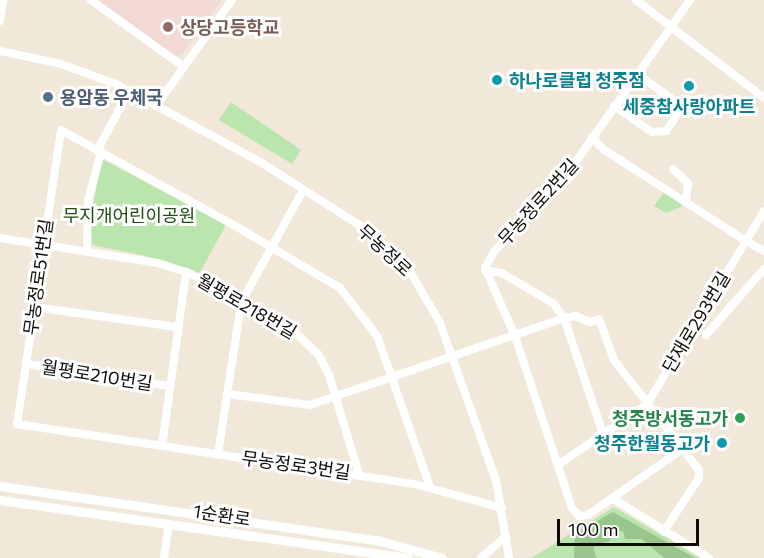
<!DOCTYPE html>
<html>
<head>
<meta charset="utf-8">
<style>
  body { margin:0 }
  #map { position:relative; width:764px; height:558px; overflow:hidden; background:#f2e8da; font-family:Commissioner,"Noto Sans KR",sans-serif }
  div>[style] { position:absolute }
  .education>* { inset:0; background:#f3d9d3 }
  .green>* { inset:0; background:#bae6ad }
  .forest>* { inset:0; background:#98c68c }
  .minor>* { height:8px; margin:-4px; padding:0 4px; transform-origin:4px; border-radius:4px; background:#fff }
  .tertiary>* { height:9px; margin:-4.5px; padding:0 4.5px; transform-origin:4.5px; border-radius:4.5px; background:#fff }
  .dots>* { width:16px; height:16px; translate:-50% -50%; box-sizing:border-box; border:3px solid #fff; border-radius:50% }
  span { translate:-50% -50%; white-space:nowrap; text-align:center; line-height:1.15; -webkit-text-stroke:6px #fff; paint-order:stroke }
  .education-label { font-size:18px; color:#785e54; font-weight:700 }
  .left { translate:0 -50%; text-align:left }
  .culture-label { font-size:18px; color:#0d838f; font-weight:700 }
  .right { translate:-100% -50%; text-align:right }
  .service-label { font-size:18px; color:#4e5e75; font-weight:700 }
  .street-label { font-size:18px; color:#0f0c07 }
  .park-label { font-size:18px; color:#214d13 }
  .leisure-label { font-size:18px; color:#27864d; font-weight:700 }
  .scale { position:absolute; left:557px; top:519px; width:142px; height:27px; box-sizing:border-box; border:3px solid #0f0c07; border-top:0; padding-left:8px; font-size:18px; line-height:21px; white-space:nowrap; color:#0f0c07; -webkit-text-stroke:4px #fff; paint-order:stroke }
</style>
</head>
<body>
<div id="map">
  <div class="education">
    <i style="clip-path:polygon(98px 0,222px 0,183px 53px,173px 57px)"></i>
  </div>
  <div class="green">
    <i style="clip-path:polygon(231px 102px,301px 150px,292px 164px,219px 120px)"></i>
    <i style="clip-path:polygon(102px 159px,226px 225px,199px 274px,142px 255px,92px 245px,90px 221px)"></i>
    <i style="clip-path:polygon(664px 192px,684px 202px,681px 207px,666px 213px,654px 206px)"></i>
    <i style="clip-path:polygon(614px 507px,700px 558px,531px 558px)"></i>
  </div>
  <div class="forest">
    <i style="clip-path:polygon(613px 512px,695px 558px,664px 558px,642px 539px,625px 539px,623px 531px,610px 531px,610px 541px,597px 544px,593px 548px,597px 558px,574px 558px,575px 534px)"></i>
  </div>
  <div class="minor">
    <i style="left:91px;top:0;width:115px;rotate:35.8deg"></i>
    <i style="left:636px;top:0;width:161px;rotate:37.4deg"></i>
    <i style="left:690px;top:0;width:207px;rotate:125.2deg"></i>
    <i style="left:571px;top:169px;width:113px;rotate:132.9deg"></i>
    <i style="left:494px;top:252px;width:18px;rotate:119deg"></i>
    <i style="left:485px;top:268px;width:74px;rotate:66.2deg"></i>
    <i style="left:515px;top:336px;width:181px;rotate:71.7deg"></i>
    <i style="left:572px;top:508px;width:11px;rotate:49deg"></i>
    <i style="left:579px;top:516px;width:9px;rotate:-6deg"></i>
    <i style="left:588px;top:515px;width:29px;rotate:-35deg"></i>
    <i style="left:612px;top:498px;width:114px;rotate:31.7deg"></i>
    <i style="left:0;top:21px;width:21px;rotate:-82deg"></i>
    <i style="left:0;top:51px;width:62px;rotate:12deg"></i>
    <i style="left:61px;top:64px;width:61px;rotate:20.2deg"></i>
    <i style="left:118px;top:85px;width:164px;rotate:28.4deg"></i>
    <i style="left:262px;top:163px;width:121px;rotate:32.5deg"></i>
    <i style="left:364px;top:228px;width:54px;rotate:40.5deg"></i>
    <i style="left:405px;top:263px;width:69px;rotate:59.7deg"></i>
    <i style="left:440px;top:323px;width:167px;rotate:70.4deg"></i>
    <i style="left:496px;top:480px;width:79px;rotate:80.5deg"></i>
    <i style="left:637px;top:74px;width:65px;rotate:35.6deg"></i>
    <i style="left:156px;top:106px;width:130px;rotate:-54.4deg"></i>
    <i style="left:614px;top:106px;width:46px;rotate:34.4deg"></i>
    <i style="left:652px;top:132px;width:14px;rotate:-4deg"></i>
    <i style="left:666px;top:131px;width:29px;rotate:-56deg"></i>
    <i style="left:97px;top:151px;width:68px;rotate:-61.9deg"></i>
    <i style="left:673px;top:169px;width:21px;rotate:43deg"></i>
    <i style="left:688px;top:183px;width:18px;rotate:96deg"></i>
    <i style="left:764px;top:211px;width:35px;rotate:121deg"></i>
    <i style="left:746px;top:241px;width:21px;rotate:29deg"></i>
    <i style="left:0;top:238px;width:160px;rotate:9deg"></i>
    <i style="left:158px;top:263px;width:35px;rotate:18deg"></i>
    <i style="left:191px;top:274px;width:113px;rotate:28.6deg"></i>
    <i style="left:290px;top:328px;width:38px;rotate:43deg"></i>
    <i style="left:318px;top:354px;width:24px;rotate:62deg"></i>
    <i style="left:329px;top:375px;width:103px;rotate:73.1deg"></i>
    <i style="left:87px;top:251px;width:50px;rotate:-88.9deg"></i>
    <i style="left:88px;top:201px;width:51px;rotate:-75.1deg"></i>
    <i style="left:485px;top:270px;width:17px;rotate:10deg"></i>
    <i style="left:502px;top:273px;width:61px;rotate:30.8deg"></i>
    <i style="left:554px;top:304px;width:17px;rotate:54deg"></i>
    <i style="left:564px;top:318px;width:122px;rotate:71.4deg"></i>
    <i style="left:34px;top:307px;width:144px;rotate:8deg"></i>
    <i style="left:706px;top:335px;width:88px;rotate:-48.7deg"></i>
    <i style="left:26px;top:364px;width:145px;rotate:8.7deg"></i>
    <i style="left:227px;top:394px;width:84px;rotate:7.5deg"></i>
    <i style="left:310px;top:405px;width:268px;rotate:-18.9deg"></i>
    <i style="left:564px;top:318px;width:11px;rotate:-10deg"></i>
    <i style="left:575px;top:316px;width:16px;rotate:22deg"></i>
    <i style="left:590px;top:322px;width:9px;rotate:-18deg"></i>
    <i style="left:599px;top:319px;width:44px;rotate:69.9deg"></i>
    <i style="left:614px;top:360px;width:139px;rotate:52.3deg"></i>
    <i style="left:699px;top:470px;width:8px;rotate:90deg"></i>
    <i style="left:699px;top:478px;width:64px;rotate:123.4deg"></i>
    <i style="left:162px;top:446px;width:176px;rotate:-82.1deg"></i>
    <i style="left:218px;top:454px;width:153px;rotate:-81.3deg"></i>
    <i style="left:241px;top:303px;width:129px;rotate:-61.2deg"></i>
    <i style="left:558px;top:465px;width:108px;rotate:-34.4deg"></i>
    <i style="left:647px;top:404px;width:191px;rotate:-58.7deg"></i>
    <i style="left:746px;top:241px;width:169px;rotate:-147.3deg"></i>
    <i style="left:604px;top:150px;width:18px;rotate:-133deg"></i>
    <i style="left:430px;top:487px;width:160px;rotate:-109.3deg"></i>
    <i style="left:377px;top:336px;width:61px;rotate:-127.6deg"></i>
    <i style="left:340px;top:288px;width:117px;rotate:-149.3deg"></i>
    <i style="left:239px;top:228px;width:203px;rotate:-151.2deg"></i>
    <i style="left:61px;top:130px;width:297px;rotate:98.5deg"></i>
    <i style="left:17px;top:424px;width:402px;rotate:8.6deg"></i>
    <i style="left:415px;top:484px;width:90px;rotate:15.4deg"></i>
    <i style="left:612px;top:498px;width:84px;rotate:-34.8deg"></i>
    <i style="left:164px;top:558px;width:34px;rotate:-82deg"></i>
    <i style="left:481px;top:558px;width:33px;rotate:-41deg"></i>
  </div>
  <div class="tertiary">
    <i style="left:0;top:486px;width:381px;rotate:8.2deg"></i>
    <i style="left:377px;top:540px;width:67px;rotate:15.5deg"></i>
    <i style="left:0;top:500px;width:412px;rotate:8.1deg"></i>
  </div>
  <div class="dots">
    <i style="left:168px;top:27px;background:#8d6e63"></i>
    <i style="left:497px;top:80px;background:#0f9aa8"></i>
    <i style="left:689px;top:86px;background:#0f9aa8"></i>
    <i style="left:48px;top:97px;background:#5c6f8a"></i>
    <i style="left:740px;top:418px;background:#2e9e5b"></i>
    <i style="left:722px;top:443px;background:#0f9aa8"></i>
  </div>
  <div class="education-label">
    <span class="left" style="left:180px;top:27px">상당고등학교</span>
  </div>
  <div class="culture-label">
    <span class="left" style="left:509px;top:80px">하나로클럽 청주점</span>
    <span style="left:689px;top:106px">세중참사랑아파트</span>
    <span class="right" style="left:710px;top:443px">청주한월동고가</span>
  </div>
  <div class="service-label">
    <span class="left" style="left:60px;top:97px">용암동 우체국</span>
  </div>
  <div class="street-label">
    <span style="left:538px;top:202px;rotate:-48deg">무농정로2번길</span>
    <span style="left:385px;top:250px;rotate:43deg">무농정로</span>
    <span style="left:38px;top:277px;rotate:-82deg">무농정로51번길</span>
    <span style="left:247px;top:306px;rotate:30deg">월평로218번길</span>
    <span style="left:696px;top:322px;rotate:-59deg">단재로293번길</span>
    <span style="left:97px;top:375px;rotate:9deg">월평로210번길</span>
    <span style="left:296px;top:465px;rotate:8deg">무농정로3번길</span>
    <span style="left:222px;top:515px;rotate:9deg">1순환로</span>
  </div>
  <div class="park-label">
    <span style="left:129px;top:215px">무지개어린이공원</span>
  </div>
  <div class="leisure-label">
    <span class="right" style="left:728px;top:418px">청주방서동고가</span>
  </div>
  <div class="scale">100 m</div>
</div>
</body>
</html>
